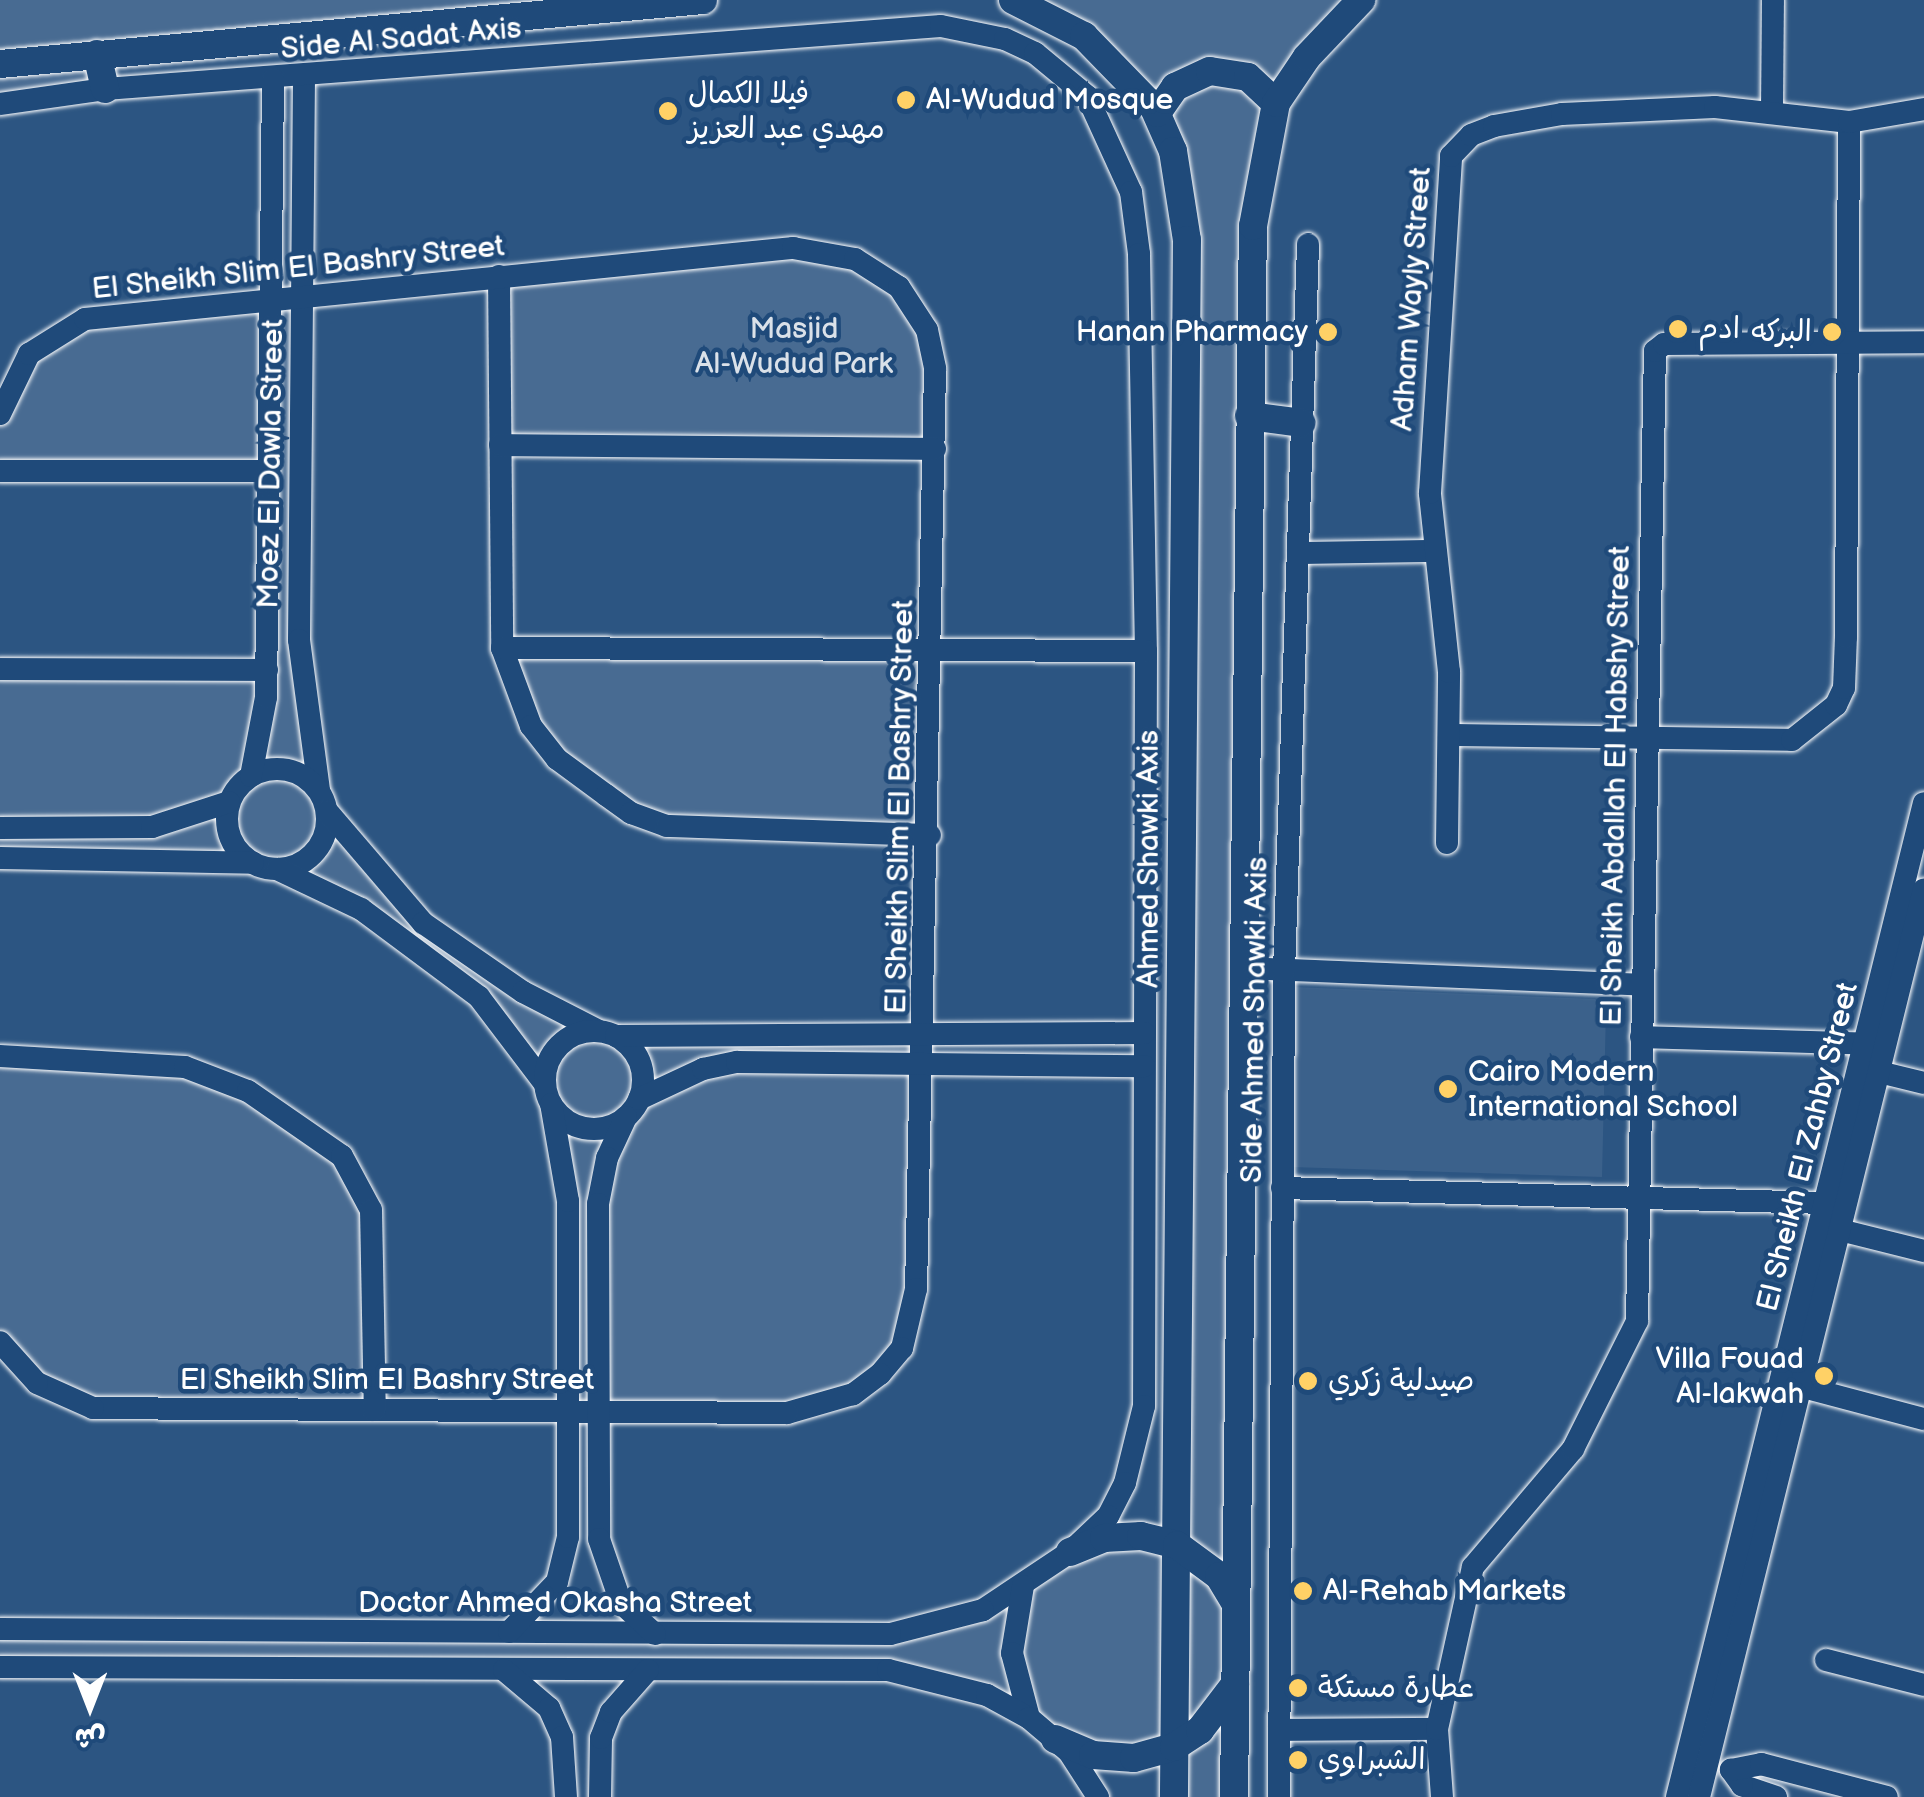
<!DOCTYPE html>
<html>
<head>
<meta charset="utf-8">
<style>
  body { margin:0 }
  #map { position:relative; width:1924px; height:1797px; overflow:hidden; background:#2c5582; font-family:"Balsamiq Sans","Playpen Sans Arabic",sans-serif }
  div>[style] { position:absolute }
  .built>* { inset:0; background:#3b618b }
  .green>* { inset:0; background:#486b92 }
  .roads { filter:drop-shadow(0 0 2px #fff) drop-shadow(0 0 2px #fff) }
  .minor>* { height:22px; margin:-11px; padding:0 11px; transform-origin:11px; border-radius:11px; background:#1f4a7a }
  .minor>.ring { margin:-11px; padding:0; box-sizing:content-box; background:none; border:22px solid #1f4a7a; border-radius:50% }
  .major>* { height:28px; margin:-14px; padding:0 14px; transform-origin:14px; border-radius:14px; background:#1f4a7a }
  .dots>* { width:28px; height:28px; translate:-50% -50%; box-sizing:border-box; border:5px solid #1f4a7a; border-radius:50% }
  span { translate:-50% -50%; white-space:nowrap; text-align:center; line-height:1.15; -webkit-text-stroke:9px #1f4a7a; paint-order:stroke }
  .street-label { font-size:30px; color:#fff }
  .poi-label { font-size:30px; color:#fff }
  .left { translate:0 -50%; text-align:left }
  .right { translate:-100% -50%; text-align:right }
  .park-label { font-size:30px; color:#dae1e9 }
  .north { position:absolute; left:40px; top:1657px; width:100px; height:100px; -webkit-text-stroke:8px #1f4a7a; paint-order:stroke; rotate:180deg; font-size:28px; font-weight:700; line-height:40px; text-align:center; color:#fff }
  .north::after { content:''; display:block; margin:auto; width:35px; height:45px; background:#fff; clip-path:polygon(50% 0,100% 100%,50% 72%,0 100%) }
</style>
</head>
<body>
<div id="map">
  <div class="built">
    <i style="clip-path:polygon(1293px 987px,1595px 999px,1606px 1010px,1602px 1177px,1291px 1167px)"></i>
  </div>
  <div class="green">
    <i style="clip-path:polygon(0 0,703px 0,98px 54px,105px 89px,0 104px)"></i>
    <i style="clip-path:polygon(1013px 0,1361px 0,1307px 57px,1265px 152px,1234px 1797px,1174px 1797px,1174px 1748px,1134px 1758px,942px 1680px,0 1670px,0 1625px,938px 1627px,1070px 1552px,1177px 1545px,1187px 240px,1139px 87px)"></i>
    <i style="clip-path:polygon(824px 250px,916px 307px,935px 449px,500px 445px,499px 276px)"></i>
    <i style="clip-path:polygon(303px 294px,299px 640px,319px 790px,327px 811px,387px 887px,600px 1031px,926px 1033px,902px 1348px,821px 1407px,568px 1411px,566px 1177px,545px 1084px,433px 961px,277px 869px,253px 863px,0 858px,0 669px,267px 670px,269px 472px,0 471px,0 414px,55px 332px)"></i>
    <i style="clip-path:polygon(502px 648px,934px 650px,930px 835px,667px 826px,557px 759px)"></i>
    <i style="clip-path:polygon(0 1056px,218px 1076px,360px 1181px,375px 1410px,63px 1399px,0 1342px)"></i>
  </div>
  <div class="roads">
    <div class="minor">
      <i style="left:304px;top:77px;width:563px;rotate:90.51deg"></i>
      <i style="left:299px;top:640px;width:151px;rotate:82.4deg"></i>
      <i style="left:0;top:104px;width:106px;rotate:-8.1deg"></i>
      <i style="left:105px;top:89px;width:838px;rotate:-4.31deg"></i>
      <i style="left:941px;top:26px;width:65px;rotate:11.5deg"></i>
      <i style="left:1005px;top:39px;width:33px;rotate:25deg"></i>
      <i style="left:1035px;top:53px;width:67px;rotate:39.6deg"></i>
      <i style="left:1087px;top:96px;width:106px;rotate:65.4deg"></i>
      <i style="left:1131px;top:192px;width:63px;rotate:82.6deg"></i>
      <i style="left:1139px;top:254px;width:397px;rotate:89deg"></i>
      <i style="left:1146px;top:651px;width:755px;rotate:90.15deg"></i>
      <i style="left:1144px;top:1406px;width:79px;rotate:103.9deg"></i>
      <i style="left:1125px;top:1483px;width:37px;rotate:117deg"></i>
      <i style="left:1108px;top:1516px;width:52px;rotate:136.5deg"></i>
      <i style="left:1070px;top:1552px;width:105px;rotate:146.3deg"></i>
      <i style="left:983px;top:1610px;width:96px;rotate:165.5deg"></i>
      <i style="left:890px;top:1634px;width:890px;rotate:-179.68deg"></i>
      <i style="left:1772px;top:110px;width:110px;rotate:-89.5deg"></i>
      <i style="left:499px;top:276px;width:372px;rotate:89.5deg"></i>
      <i style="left:502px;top:648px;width:83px;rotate:69.6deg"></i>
      <i style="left:531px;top:726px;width:42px;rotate:51.8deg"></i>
      <i style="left:557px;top:759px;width:61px;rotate:36.3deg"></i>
      <i style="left:606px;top:795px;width:31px;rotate:36deg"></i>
      <i style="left:631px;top:813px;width:38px;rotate:20deg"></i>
      <i style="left:667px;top:826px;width:263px;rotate:2deg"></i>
      <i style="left:0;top:414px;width:67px;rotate:-64.2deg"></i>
      <i style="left:29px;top:354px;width:66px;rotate:-32deg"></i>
      <i style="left:85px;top:319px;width:712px;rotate:-5.73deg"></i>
      <i style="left:793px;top:248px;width:63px;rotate:10.1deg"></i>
      <i style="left:855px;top:259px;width:52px;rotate:32.5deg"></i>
      <i style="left:899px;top:287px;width:51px;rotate:56.9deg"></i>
      <i style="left:927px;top:330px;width:40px;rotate:78deg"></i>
      <i style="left:935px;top:369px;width:920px;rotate:91.18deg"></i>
      <i style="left:916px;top:1289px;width:61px;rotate:103.3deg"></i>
      <i style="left:902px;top:1348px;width:34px;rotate:130deg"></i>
      <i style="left:880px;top:1374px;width:34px;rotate:143deg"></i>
      <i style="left:853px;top:1394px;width:69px;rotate:163.9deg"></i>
      <i style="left:787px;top:1413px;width:694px;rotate:-179.59deg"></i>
      <i style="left:93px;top:1408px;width:61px;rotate:-155.9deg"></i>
      <i style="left:37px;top:1383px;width:55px;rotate:-132.1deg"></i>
      <i style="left:500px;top:445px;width:435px;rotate:0.5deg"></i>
      <i style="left:0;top:471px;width:269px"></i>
      <i style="left:1298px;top:553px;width:134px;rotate:-0.9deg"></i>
      <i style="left:502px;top:648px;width:644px;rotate:0.27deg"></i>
      <i style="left:0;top:669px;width:267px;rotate:0.2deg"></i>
      <i style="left:1449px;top:735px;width:343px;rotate:0.8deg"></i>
      <i style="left:1792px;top:740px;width:56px;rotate:-38.5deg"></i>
      <i style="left:1836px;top:705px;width:19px;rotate:-65deg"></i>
      <i style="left:1844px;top:688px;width:51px;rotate:-87.8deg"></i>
      <i style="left:1846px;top:637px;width:515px;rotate:-89.67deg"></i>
      <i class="ring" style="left:227px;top:769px;width:78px;height:78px"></i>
      <i style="left:251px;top:776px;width:80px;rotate:-79.2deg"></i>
      <i style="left:266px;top:697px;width:618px;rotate:-89.35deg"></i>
      <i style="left:327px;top:811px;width:148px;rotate:49.4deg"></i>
      <i style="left:423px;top:923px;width:121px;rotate:34.6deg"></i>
      <i style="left:523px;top:992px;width:85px;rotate:27.2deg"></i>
      <i style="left:0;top:828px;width:152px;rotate:-0.4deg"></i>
      <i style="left:152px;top:827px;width:81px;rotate:-18deg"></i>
      <i style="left:1447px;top:843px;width:171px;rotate:-89.3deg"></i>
      <i style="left:1449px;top:672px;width:180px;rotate:-96.1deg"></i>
      <i style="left:1430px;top:493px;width:338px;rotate:-86.4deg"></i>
      <i style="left:1451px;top:156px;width:29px;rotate:-46deg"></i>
      <i style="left:1471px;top:135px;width:25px;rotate:-21deg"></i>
      <i style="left:1494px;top:126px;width:69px;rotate:-10deg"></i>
      <i style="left:1562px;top:114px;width:153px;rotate:-2.6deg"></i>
      <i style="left:1715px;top:107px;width:135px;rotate:6.4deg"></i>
      <i style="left:1849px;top:122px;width:76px;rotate:-9.8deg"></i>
      <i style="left:0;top:858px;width:253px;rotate:1.1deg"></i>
      <i style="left:277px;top:869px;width:93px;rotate:25.5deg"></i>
      <i style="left:361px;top:909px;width:147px;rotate:36.7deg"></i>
      <i style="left:479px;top:997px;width:109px;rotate:52.8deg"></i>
      <i style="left:1243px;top:968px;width:398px;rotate:2.4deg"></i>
      <i class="ring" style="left:545px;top:1031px;width:76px;height:76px"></i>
      <i style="left:616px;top:1036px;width:528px;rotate:-0.33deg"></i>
      <i style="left:1641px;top:1037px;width:236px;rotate:1.7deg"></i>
      <i style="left:0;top:1056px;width:185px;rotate:3.4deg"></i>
      <i style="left:185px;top:1067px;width:67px;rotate:20.9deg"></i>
      <i style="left:248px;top:1091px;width:114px;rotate:34.7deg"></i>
      <i style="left:342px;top:1156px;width:61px;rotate:61.8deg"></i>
      <i style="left:371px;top:1210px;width:200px;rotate:88.9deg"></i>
      <i style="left:1879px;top:1072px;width:46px;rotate:13.7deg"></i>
      <i style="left:639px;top:1099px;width:71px;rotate:-25.1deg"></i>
      <i style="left:703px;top:1069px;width:35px;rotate:-12deg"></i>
      <i style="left:737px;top:1062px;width:407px;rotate:0.6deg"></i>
      <i style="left:626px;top:1117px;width:45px;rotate:114.9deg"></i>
      <i style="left:607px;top:1158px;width:47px;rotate:101.1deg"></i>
      <i style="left:598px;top:1204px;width:335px;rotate:89.8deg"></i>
      <i style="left:599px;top:1539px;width:68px;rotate:71deg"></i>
      <i style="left:621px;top:1603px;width:46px;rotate:42.4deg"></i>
      <i style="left:1282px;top:1188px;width:543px;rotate:1.58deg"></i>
      <i style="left:1840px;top:1230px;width:87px;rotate:14deg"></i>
      <i style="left:1799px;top:1386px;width:129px;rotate:14.8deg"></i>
      <i style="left:1023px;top:1586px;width:68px;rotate:99.3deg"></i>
      <i style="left:1012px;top:1653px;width:67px;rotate:75.3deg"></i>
      <i style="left:509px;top:1632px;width:69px;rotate:-46.2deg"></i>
      <i style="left:557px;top:1582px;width:46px;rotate:-76.3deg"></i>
      <i style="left:568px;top:1537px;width:336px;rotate:-90deg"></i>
      <i style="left:568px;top:1201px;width:98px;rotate:-99.9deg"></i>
      <i style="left:1826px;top:1660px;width:101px;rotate:14.3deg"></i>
      <i style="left:0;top:1667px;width:888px;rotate:0.19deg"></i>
      <i style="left:888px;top:1670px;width:102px;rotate:14.2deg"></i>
      <i style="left:987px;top:1695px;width:48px;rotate:28.7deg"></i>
      <i style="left:1029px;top:1718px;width:52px;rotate:40.4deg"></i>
      <i style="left:1069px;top:1752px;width:54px;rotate:57.2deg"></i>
      <i style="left:504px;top:1670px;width:59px;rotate:40.2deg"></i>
      <i style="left:549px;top:1708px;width:32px;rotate:66deg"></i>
      <i style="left:562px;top:1737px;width:60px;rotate:86.2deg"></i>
      <i style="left:1279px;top:1730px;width:158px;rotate:-0.4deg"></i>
      <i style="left:600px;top:1797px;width:59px;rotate:-89deg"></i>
      <i style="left:601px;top:1738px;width:28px;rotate:-69deg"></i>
      <i style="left:611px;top:1712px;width:56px;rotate:-48.6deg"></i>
      <i style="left:1279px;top:1797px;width:825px;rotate:-89.65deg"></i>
      <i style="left:1284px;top:972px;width:728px;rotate:-88.11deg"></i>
      <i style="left:1442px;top:1797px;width:68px;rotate:-94.2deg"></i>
      <i style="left:1437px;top:1729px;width:166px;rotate:-77.5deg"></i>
      <i style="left:1473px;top:1567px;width:155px;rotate:-49.7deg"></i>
      <i style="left:1573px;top:1449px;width:143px;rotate:-63.4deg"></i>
      <i style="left:1637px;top:1321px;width:970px;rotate:-88.94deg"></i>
      <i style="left:1655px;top:351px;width:11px;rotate:-38deg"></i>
      <i style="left:1664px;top:344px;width:260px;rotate:-0.4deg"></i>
      <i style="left:1677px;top:1797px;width:1024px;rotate:-76.05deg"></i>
      <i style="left:1699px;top:1797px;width:935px;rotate:-76.08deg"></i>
      <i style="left:1776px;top:1797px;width:36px;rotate:-161deg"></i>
      <i style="left:1742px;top:1785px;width:19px;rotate:-126deg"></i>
      <i style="left:1731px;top:1770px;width:31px;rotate:-11deg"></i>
      <i style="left:1761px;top:1764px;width:130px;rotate:14.7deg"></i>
    </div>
    <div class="major">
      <i style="left:1013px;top:0;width:80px;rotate:26.9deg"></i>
      <i style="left:1084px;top:36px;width:100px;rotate:45.8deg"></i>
      <i style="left:1154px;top:108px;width:47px;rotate:66.2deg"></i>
      <i style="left:1173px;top:151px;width:90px;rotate:81.1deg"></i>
      <i style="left:1187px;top:240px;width:1557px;rotate:90.48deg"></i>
      <i style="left:97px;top:54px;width:36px;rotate:77deg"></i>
      <i style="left:0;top:64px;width:706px;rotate:-5.2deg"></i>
      <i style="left:1157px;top:113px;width:32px;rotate:-55deg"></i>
      <i style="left:1175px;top:87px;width:38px;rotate:-25deg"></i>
      <i style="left:1210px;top:71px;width:38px;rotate:9deg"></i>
      <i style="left:1248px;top:77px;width:38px;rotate:43deg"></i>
      <i style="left:1249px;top:416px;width:53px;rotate:7.5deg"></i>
      <i style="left:1070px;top:1552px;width:37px;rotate:-22deg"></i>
      <i style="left:1104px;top:1538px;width:37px;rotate:-3deg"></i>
      <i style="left:1141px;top:1536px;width:37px;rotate:14deg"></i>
      <i style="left:1177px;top:1545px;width:52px;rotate:36.4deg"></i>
      <i style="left:1219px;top:1576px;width:33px;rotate:59deg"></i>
      <i style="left:1055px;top:1739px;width:41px;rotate:22.8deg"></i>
      <i style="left:1093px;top:1755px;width:41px;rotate:4.2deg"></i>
      <i style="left:1134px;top:1758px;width:41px;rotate:-15.4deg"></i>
      <i style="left:1174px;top:1747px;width:31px;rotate:-33deg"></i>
      <i style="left:1200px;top:1730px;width:58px;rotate:-52.7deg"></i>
      <i style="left:1234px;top:1797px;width:1571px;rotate:-89.31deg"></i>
      <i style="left:1253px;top:226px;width:125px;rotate:-79.4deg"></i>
      <i style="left:1276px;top:103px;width:55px;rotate:-56deg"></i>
      <i style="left:1307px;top:57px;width:79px;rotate:-46.5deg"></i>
    </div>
  </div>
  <div class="dots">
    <i style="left:906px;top:100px;background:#ffd166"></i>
    <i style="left:668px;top:111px;background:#ffd166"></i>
    <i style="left:1678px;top:329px;background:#ffd166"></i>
    <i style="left:1328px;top:332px;background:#ffd166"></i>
    <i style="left:1832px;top:332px;background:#ffd166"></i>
    <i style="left:1448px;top:1089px;background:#ffd166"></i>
    <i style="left:1824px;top:1376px;background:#ffd166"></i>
    <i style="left:1308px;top:1381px;background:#ffd166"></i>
    <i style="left:1303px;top:1591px;background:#ffd166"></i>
    <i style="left:1298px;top:1688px;background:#ffd166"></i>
    <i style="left:1298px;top:1760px;background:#ffd166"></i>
  </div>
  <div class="street-label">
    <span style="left:401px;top:39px;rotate:-5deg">Side Al Sadat Axis</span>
    <span style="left:298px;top:268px;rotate:-6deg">El Sheikh Slim El Bashry Street</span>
    <span style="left:1412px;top:299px;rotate:-86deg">Adham Wayly Street</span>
    <span style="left:271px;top:464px;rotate:-89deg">Moez El Dawla Street</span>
    <span style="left:1616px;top:786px;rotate:-89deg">El Sheikh Abdallah El Habshy Street</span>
    <span style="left:900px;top:807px;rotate:-89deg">El Sheikh Slim El Bashry Street</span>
    <span style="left:1149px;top:859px;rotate:-90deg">Ahmed Shawki Axis</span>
    <span style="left:1255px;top:1020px;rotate:-89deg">Side Ahmed Shawki Axis</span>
    <span style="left:1808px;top:1147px;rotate:-76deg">El Sheikh El Zahby Street</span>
    <span style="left:387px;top:1380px">El Sheikh Slim El Bashry Street</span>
    <span style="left:555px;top:1603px">Doctor Ahmed Okasha Street</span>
  </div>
  <div class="poi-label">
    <span class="left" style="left:688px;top:111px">فيلا الكمال<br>مهدي عبد العزيز</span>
    <span class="left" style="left:926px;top:100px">Al-Wudud Mosque</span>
    <span class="left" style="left:1698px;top:329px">ادم</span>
    <span class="right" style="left:1308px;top:332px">Hanan Pharmacy</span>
    <span class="right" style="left:1812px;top:332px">البركه</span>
    <span class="left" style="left:1468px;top:1089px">Cairo Modern<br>International School</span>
    <span class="right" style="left:1804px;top:1376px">Villa Fouad<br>Al-lakwah</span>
    <span class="left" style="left:1328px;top:1381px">صيدلية زكري</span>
    <span class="left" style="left:1323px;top:1591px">Al-Rehab Markets</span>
    <span class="left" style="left:1318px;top:1688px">عطارة مستكة</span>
    <span class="left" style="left:1318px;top:1760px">الشبراوي</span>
  </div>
  <div class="park-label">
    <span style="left:794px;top:346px">Masjid<br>Al-Wudud Park</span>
  </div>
  <div class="north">ش</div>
</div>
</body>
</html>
